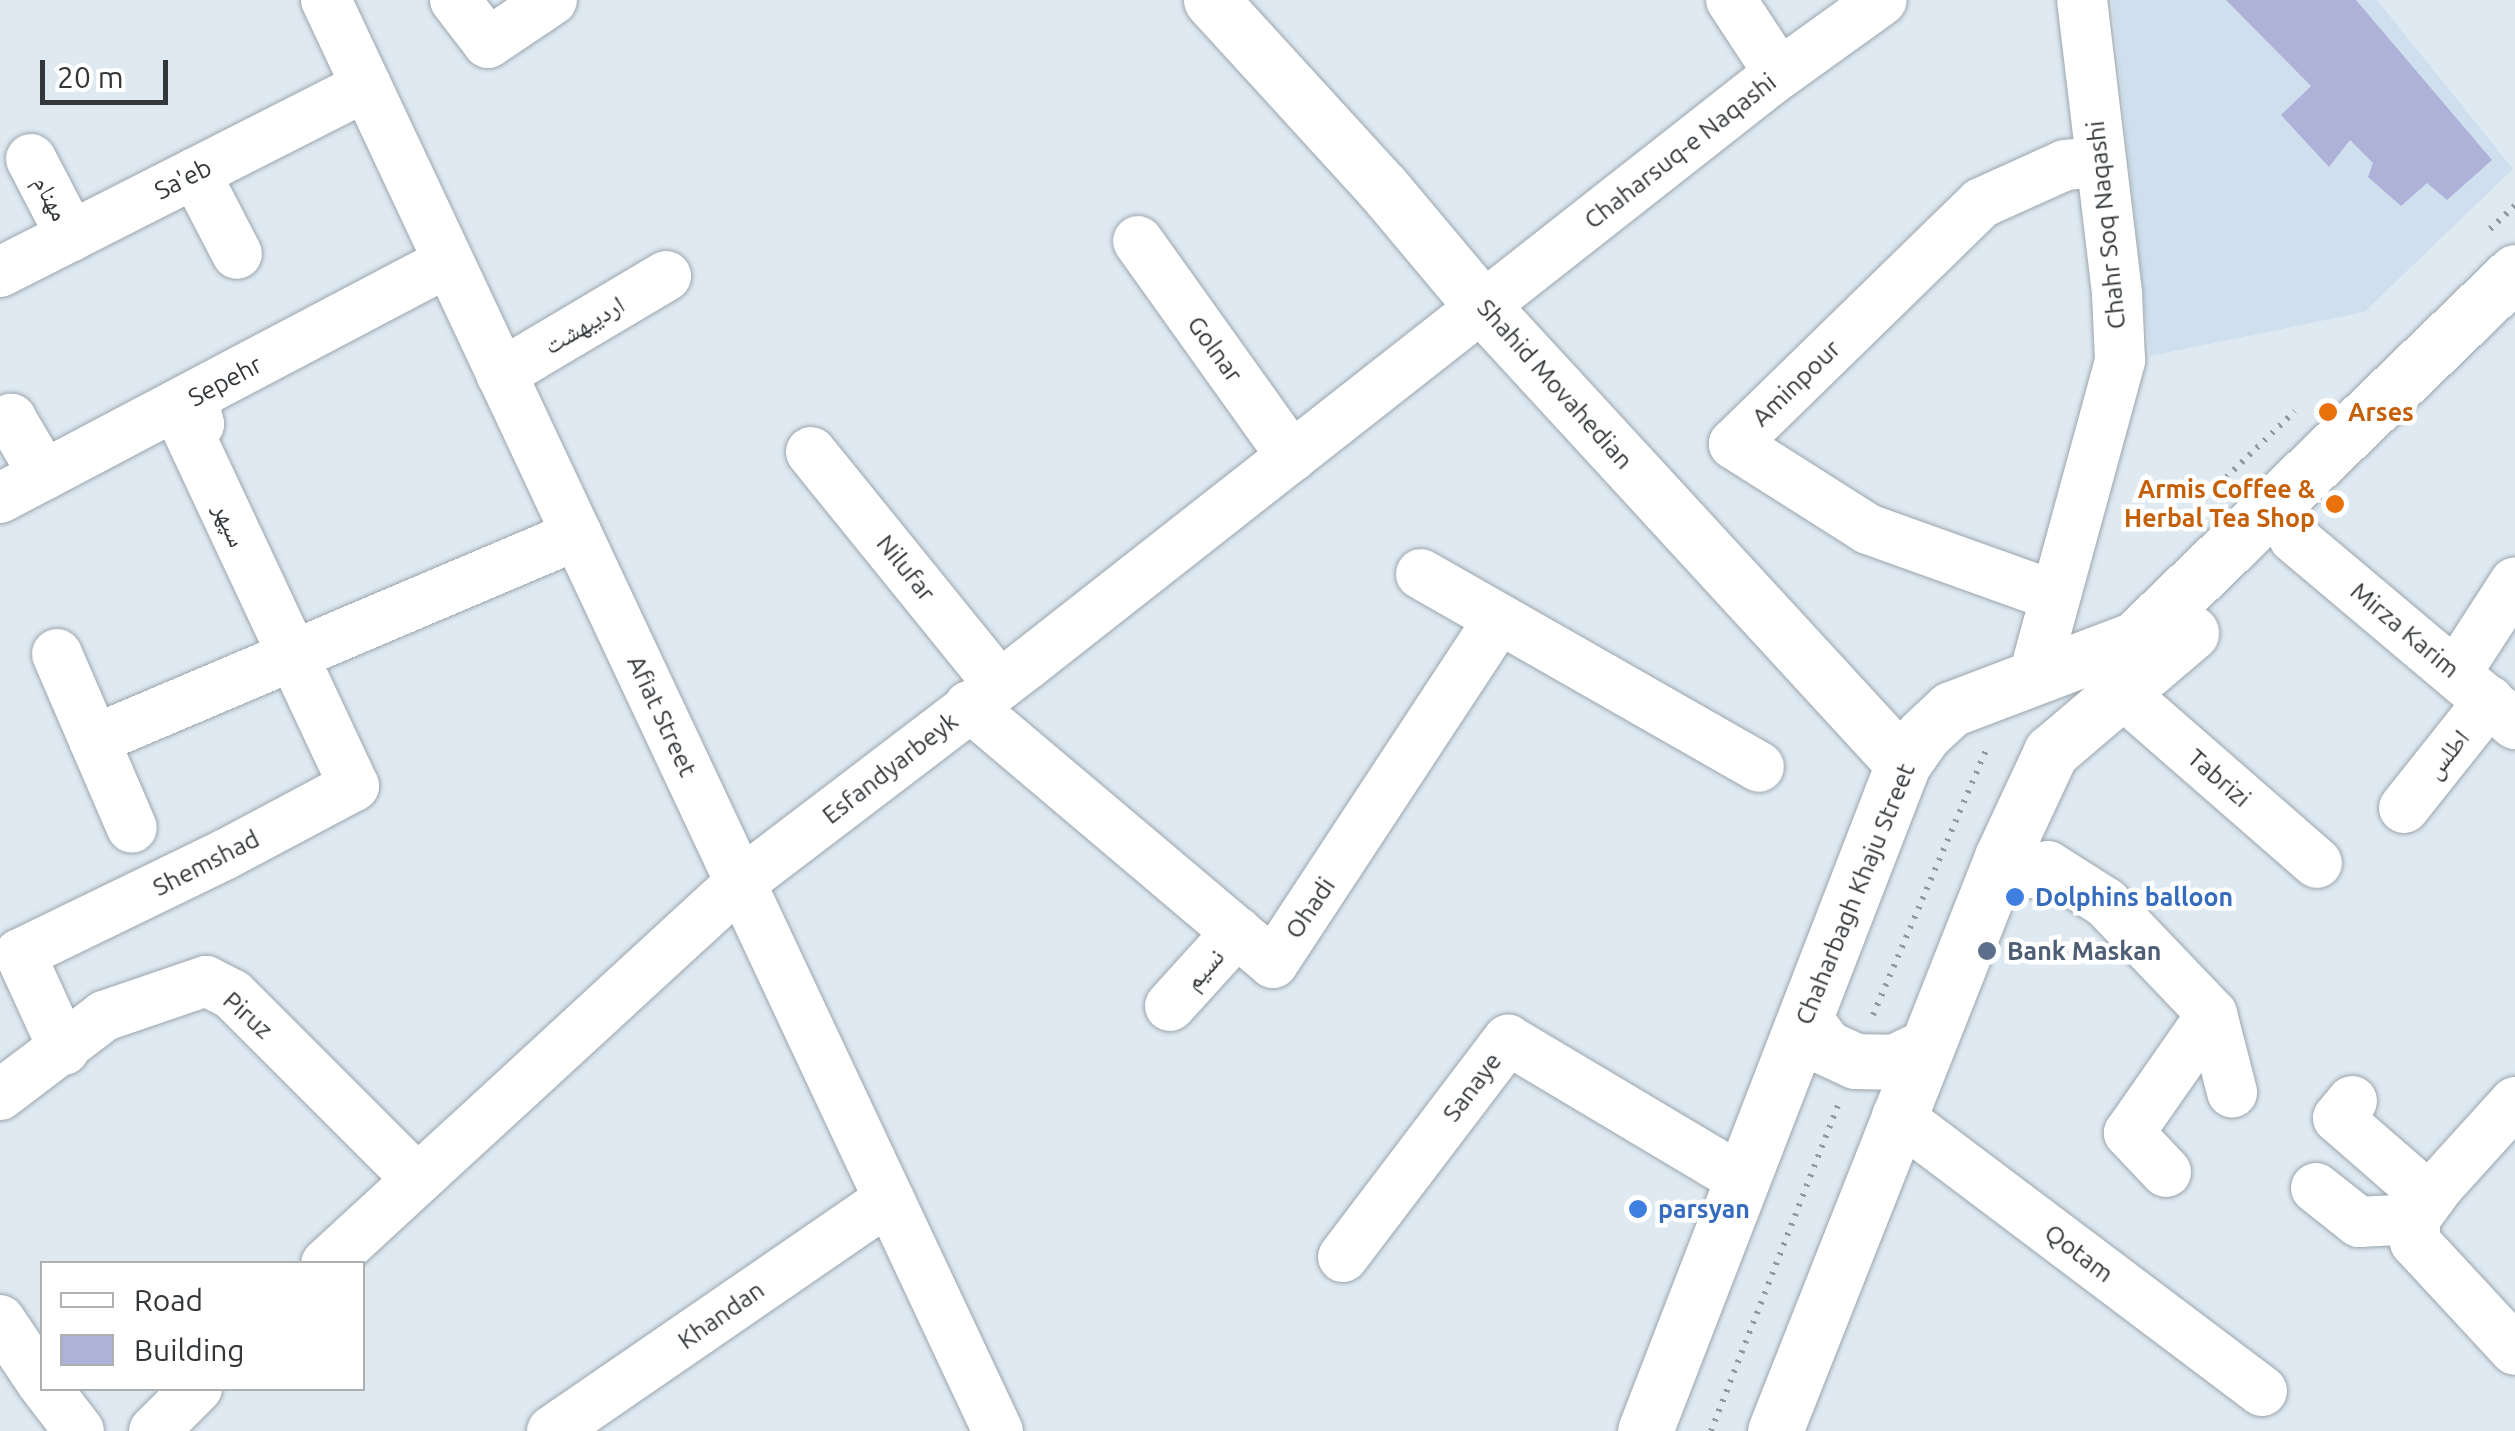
<!DOCTYPE html>
<html>
<head>
<meta charset="utf-8">
<style>
  body { margin:0 }
  #map { position:relative; width:2515px; height:1431px; overflow:hidden; background:#dee9f2; font-family:Ubuntu,"Noto Naskh Arabic",sans-serif }
  div>[style] { position:absolute }
  .built>* { inset:0; background:#cfdfee }
  .building>* { inset:0; background:#aeb2d9 }
  .path>* { height:6px; margin-top:-3px; transform-origin:0; background:repeating-linear-gradient(90deg,#929aa0 0 2.5px,transparent 0 10.5px) }
  .roads { filter:drop-shadow(0 0 2px #9ba5ad) drop-shadow(0 0 2px #9ba5ad) }
  .minor>* { height:50px; margin:-25px; padding:0 25px; transform-origin:25px; border-radius:25px; background:#fff }
  .major>* { height:55px; margin:-27.5px; padding:0 27.5px; transform-origin:27.5px; border-radius:27.5px; background:#fff }
  .dots>* { width:28px; height:28px; translate:-50% -50%; box-sizing:border-box; border:5px solid #fff; border-radius:50% }
  span { translate:-50% -50%; white-space:nowrap; text-align:center; line-height:1.15; -webkit-text-stroke:9px #fff; paint-order:stroke }
  .street-label { font-size:25px; color:#33373a }
  .food-label { font-size:25px; color:#c56008; font-weight:700 }
  .left { translate:0 -50%; text-align:left }
  .right { translate:-100% -50%; text-align:right }
  .shop-label { font-size:25px; color:#366cbe; font-weight:700 }
  .service-label { font-size:25px; color:#4e5e75; font-weight:700 }
  .legend { position:absolute; left:40px; top:1261px; width:325px; height:130px; box-sizing:border-box; background:#fff; border:2px solid #adafb0; margin:0; padding:12px 18px; list-style:none; font-size:30px; color:#33373a }
  .legend li { display:flex; align-items:center; gap:20px; height:50px }
  .legend b { width:50px; border:2px solid #adafb0 }
  .scale { position:absolute; left:40px; top:60px; width:128px; height:45px; box-sizing:border-box; border:5px solid #33373a; border-top:0; padding-left:12px; font-size:30px; line-height:35px; white-space:nowrap; color:#33373a; -webkit-text-stroke:8px #fff; paint-order:stroke }
</style>
</head>
<body>
<div id="map">
  <div class="built">
    <i style="clip-path:polygon(2112px 0,2377px 0,2513px 169px,2364px 312px,2150px 356px)"></i>
  </div>
  <div class="building">
    <i style="clip-path:polygon(2226px 0,2356px 0,2492px 160px,2447px 200px,2427px 183px,2401px 206px,2368px 177px,2373px 163px,2350px 140px,2329px 167px,2281px 115px,2311px 86px)"></i>
  </div>
  <div class="path">
    <i style="left:2490px;top:229px;width:34px;rotate:-43deg"></i>
    <i style="left:2181px;top:521px;width:158px;rotate:-44deg"></i>
    <i style="left:1873px;top:1015px;width:293px;rotate:-66.9deg"></i>
    <i style="left:1711px;top:1431px;width:349px;rotate:-68.7deg"></i>
  </div>
  <div class="roads">
    <div class="minor">
      <i style="left:326px;top:0;width:1581px;rotate:64.85deg"></i>
      <i style="left:455px;top:0;width:54px;rotate:52.5deg"></i>
      <i style="left:488px;top:43px;width:77px;rotate:-33.9deg"></i>
      <i style="left:1731px;top:0;width:87px;rotate:56.7deg"></i>
      <i style="left:31px;top:159px;width:87px;rotate:62.5deg"></i>
      <i style="left:195px;top:173px;width:91px;rotate:62.6deg"></i>
      <i style="left:1138px;top:241px;width:265px;rotate:54.5deg"></i>
      <i style="left:0;top:272px;width:411px;rotate:-26.9deg"></i>
      <i style="left:501px;top:374px;width:192px;rotate:-30.7deg"></i>
      <i style="left:0;top:425px;width:13px;rotate:-29deg"></i>
      <i style="left:11px;top:419px;width:65px;rotate:59.5deg"></i>
      <i style="left:811px;top:452px;width:300px;rotate:51deg"></i>
      <i style="left:0;top:498px;width:506px;rotate:-27.78deg"></i>
      <i style="left:2294px;top:538px;width:289px;rotate:40.1deg"></i>
      <i style="left:1421px;top:574px;width:389px;rotate:29.7deg"></i>
      <i style="left:2055px;top:596px;width:199px;rotate:-160.3deg"></i>
      <i style="left:1868px;top:529px;width:159px;rotate:-147.6deg"></i>
      <i style="left:1734px;top:444px;width:345px;rotate:-44.3deg"></i>
      <i style="left:1981px;top:203px;width:92px;rotate:-24.3deg"></i>
      <i style="left:2065px;top:165px;width:35px;rotate:-5deg"></i>
      <i style="left:57px;top:654px;width:189px;rotate:66.7deg"></i>
      <i style="left:2456px;top:673px;width:108px;rotate:-57deg"></i>
      <i style="left:2033px;top:679px;width:331px;rotate:-74.7deg"></i>
      <i style="left:2120px;top:360px;width:67px;rotate:-92.6deg"></i>
      <i style="left:2117px;top:293px;width:295px;rotate:-96.8deg"></i>
      <i style="left:2121px;top:692px;width:260px;rotate:41.1deg"></i>
      <i style="left:969px;top:706px;width:398px;rotate:40.2deg"></i>
      <i style="left:1273px;top:963px;width:409px;rotate:-56.7deg"></i>
      <i style="left:94px;top:740px;width:525px;rotate:-23deg"></i>
      <i style="left:2404px;top:808px;width:137px;rotate:-51.5deg"></i>
      <i style="left:2002px;top:857px;width:32px;rotate:30deg"></i>
      <i style="left:2030px;top:873px;width:19px;rotate:-21deg"></i>
      <i style="left:2048px;top:866px;width:69px;rotate:32.5deg"></i>
      <i style="left:2106px;top:903px;width:153px;rotate:46.3deg"></i>
      <i style="left:1170px;top:1006px;width:100px;rotate:-47.8deg"></i>
      <i style="left:64px;top:1050px;width:106px;rotate:-114.6deg"></i>
      <i style="left:20px;top:954px;width:229px;rotate:-25.9deg"></i>
      <i style="left:226px;top:854px;width:145px;rotate:-28deg"></i>
      <i style="left:354px;top:786px;width:392px;rotate:-115.1deg"></i>
      <i style="left:188px;top:431px;width:13px;rotate:-32deg"></i>
      <i style="left:199px;top:424px;width:27px;rotate:-103deg"></i>
      <i style="left:0;top:1095px;width:131px;rotate:-37.2deg"></i>
      <i style="left:104px;top:1016px;width:108px;rotate:-18.9deg"></i>
      <i style="left:206px;top:981px;width:29px;rotate:27deg"></i>
      <i style="left:232px;top:994px;width:259px;rotate:45deg"></i>
      <i style="left:2352px;top:1101px;width:22px;rotate:129deg"></i>
      <i style="left:2338px;top:1118px;width:122px;rotate:41deg"></i>
      <i style="left:2515px;top:1102px;width:115px;rotate:132.2deg"></i>
      <i style="left:2438px;top:1187px;width:39px;rotate:126deg"></i>
      <i style="left:2415px;top:1219px;width:23px;rotate:90deg"></i>
      <i style="left:2415px;top:1242px;width:147px;rotate:47.2deg"></i>
      <i style="left:1897px;top:1116px;width:457px;rotate:37deg"></i>
      <i style="left:2166px;top:1172px;width:54px;rotate:-133.5deg"></i>
      <i style="left:2129px;top:1133px;width:145px;rotate:-55.1deg"></i>
      <i style="left:2212px;top:1014px;width:81px;rotate:75.6deg"></i>
      <i style="left:2316px;top:1188px;width:55px;rotate:38.3deg"></i>
      <i style="left:2359px;top:1222px;width:56px;rotate:-3.1deg"></i>
      <i style="left:1343px;top:1257px;width:273px;rotate:-52.8deg"></i>
      <i style="left:1508px;top:1040px;width:274px;rotate:30.8deg"></i>
      <i style="left:326px;top:1264px;width:563px;rotate:-42.62deg"></i>
      <i style="left:740px;top:883px;width:360px;rotate:-37.3deg"></i>
      <i style="left:1026px;top:665px;width:949px;rotate:-38.15deg"></i>
      <i style="left:1772px;top:79px;width:135px;rotate:-35.7deg"></i>
      <i style="left:0;top:1320px;width:76px;rotate:56.3deg"></i>
      <i style="left:46px;top:1388px;width:54px;rotate:52.5deg"></i>
      <i style="left:154px;top:1431px;width:61px;rotate:-45deg"></i>
      <i style="left:552px;top:1431px;width:409px;rotate:-34.5deg"></i>
    </div>
    <div class="major">
      <i style="left:1211px;top:0;width:253px;rotate:47.6deg"></i>
      <i style="left:1382px;top:187px;width:155px;rotate:50deg"></i>
      <i style="left:1482px;top:306px;width:622px;rotate:47.41deg"></i>
      <i style="left:1805px;top:1020px;width:34px;rotate:53deg"></i>
      <i style="left:1825px;top:1047px;width:33px;rotate:25deg"></i>
      <i style="left:1855px;top:1061px;width:39px;rotate:1deg"></i>
      <i style="left:1894px;top:1062px;width:34px;rotate:-26deg"></i>
      <i style="left:1645px;top:1431px;width:715px;rotate:-68.85deg"></i>
      <i style="left:1903px;top:764px;width:35px;rotate:-55deg"></i>
      <i style="left:1923px;top:735px;width:38px;rotate:-43deg"></i>
      <i style="left:1951px;top:709px;width:197px;rotate:-20.8deg"></i>
      <i style="left:2135px;top:639px;width:528px;rotate:-44deg"></i>
      <i style="left:1775px;top:1431px;width:617px;rotate:-68.42deg"></i>
      <i style="left:2002px;top:857px;width:116px;rotate:-65deg"></i>
      <i style="left:2051px;top:752px;width:184px;rotate:-40.4deg"></i>
    </div>
  </div>
  <div class="dots">
    <i style="left:2328px;top:412px;background:#e8710a"></i>
    <i style="left:2335px;top:504px;background:#e8710a"></i>
    <i style="left:2015px;top:897px;background:#3f7fe0"></i>
    <i style="left:1987px;top:951px;background:#5c6f8a"></i>
    <i style="left:1638px;top:1209px;background:#3f7fe0"></i>
  </div>
  <div class="street-label">
    <span style="left:1680px;top:151px;rotate:-38deg">Chaharsuq-e Naqashi</span>
    <span style="left:183px;top:179px;rotate:-27deg">Sa'eb</span>
    <span style="left:51px;top:198px;rotate:62deg">مهنام</span>
    <span style="left:2106px;top:225px;rotate:-96deg">Chahr Soq Naqashi</span>
    <span style="left:584px;top:325px;rotate:-31deg">اردیبهشت</span>
    <span style="left:1215px;top:349px;rotate:54deg">Golnar</span>
    <span style="left:225px;top:381px;rotate:-28deg">Sepehr</span>
    <span style="left:1796px;top:383px;rotate:-44deg">Aminpour</span>
    <span style="left:1555px;top:384px;rotate:48deg">Shahid Movahedian</span>
    <span style="left:230px;top:525px;rotate:66deg">سپهر</span>
    <span style="left:906px;top:568px;rotate:51deg">Nilufar</span>
    <span style="left:2405px;top:630px;rotate:40deg">Mirza Karim</span>
    <span style="left:662px;top:716px;rotate:65deg">Afiat Street</span>
    <span style="left:2447px;top:754px;rotate:-51deg">اطلس</span>
    <span style="left:890px;top:768px;rotate:-38deg">Esfandyarbeyk</span>
    <span style="left:2219px;top:778px;rotate:41deg">Tabrizi</span>
    <span style="left:206px;top:863px;rotate:-27deg">Shemshad</span>
    <span style="left:1855px;top:894px;rotate:-68deg">Chaharbagh Khaju Street</span>
    <span style="left:1310px;top:908px;rotate:-56deg">Ohadi</span>
    <span style="left:1204px;top:969px;rotate:-48deg">نسیم</span>
    <span style="left:248px;top:1015px;rotate:42deg">Piruz</span>
    <span style="left:1472px;top:1087px;rotate:-53deg">Sanaye</span>
    <span style="left:2079px;top:1253px;rotate:37deg">Qotam</span>
    <span style="left:721px;top:1315px;rotate:-35deg">Khandan</span>
  </div>
  <div class="food-label">
    <span class="left" style="left:2348px;top:412px">Arses</span>
    <span class="right" style="left:2315px;top:504px">Armis Coffee &amp;<br>Herbal Tea Shop</span>
  </div>
  <div class="shop-label">
    <span class="left" style="left:2035px;top:897px">Dolphins balloon</span>
    <span class="left" style="left:1658px;top:1209px">parsyan</span>
  </div>
  <div class="service-label">
    <span class="left" style="left:2007px;top:951px">Bank Maskan</span>
  </div>
  <ul class="legend">
  <li><b style="height:12px;background:#fff"></b>Road</li>
  <li><b style="height:28px;background:#aeb2d9"></b>Building</li>
  </ul>
  <div class="scale">20 m</div>
</div>
</body>
</html>
